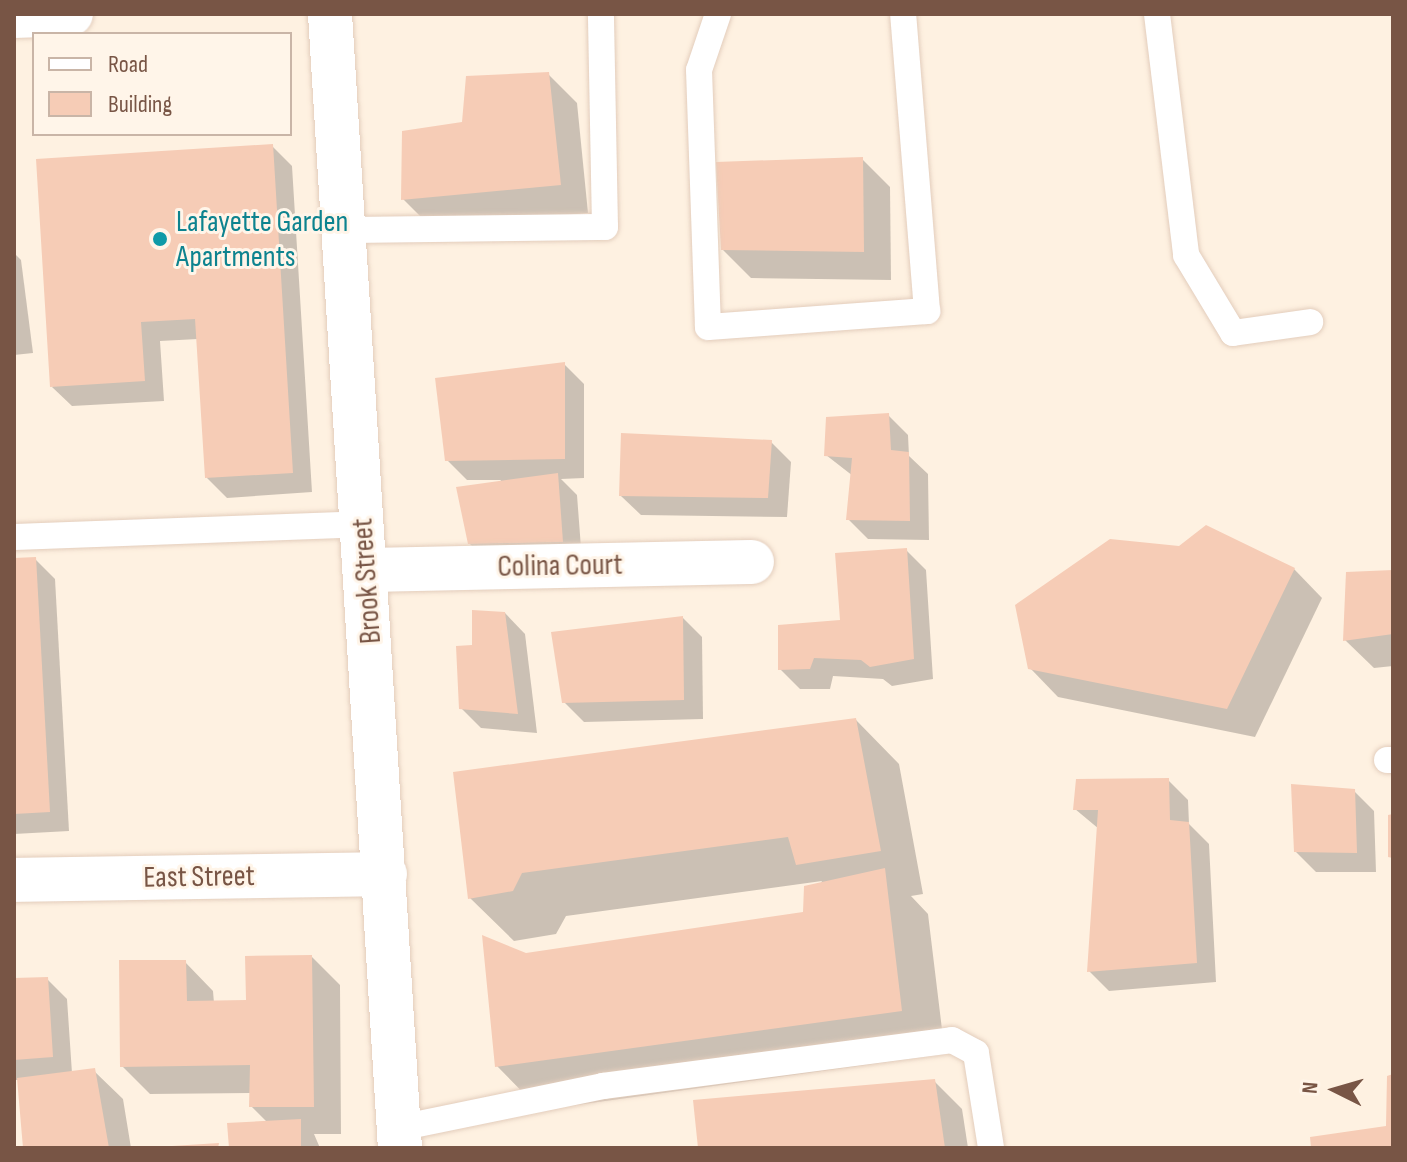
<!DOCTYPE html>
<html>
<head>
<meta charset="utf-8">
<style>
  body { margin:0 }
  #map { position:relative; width:1407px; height:1162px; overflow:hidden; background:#fef1e1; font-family:"Sofia Sans Condensed",sans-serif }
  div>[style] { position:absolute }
  .shadow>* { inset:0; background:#0003 }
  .building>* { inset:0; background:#f6ccb6 }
  .roads { filter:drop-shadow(0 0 2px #e3cdbc) drop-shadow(0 0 2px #e3cdbc) }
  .lane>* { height:26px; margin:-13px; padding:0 13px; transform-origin:13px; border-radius:13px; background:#fff }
  .street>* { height:44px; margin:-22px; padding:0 22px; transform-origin:22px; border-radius:22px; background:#fff }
  .secondary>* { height:44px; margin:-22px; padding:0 22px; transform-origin:22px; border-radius:22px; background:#fff }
  .dots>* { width:22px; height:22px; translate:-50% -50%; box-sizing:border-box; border:4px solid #fff5e9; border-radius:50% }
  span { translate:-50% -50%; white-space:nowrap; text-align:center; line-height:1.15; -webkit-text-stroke:6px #fff5e9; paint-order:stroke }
  .culture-label { font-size:30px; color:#0d838f }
  .left { translate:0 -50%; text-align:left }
  .street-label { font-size:30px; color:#785545 }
  .frame { position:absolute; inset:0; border:16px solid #785545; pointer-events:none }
  .legend { position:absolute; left:32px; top:32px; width:260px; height:104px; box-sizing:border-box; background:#fff5e9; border:2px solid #c9b5a7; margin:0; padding:10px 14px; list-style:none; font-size:24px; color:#785545 }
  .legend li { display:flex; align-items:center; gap:16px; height:40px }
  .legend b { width:40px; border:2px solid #c9b5a7 }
  .north { position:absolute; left:1295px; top:1050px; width:80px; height:80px; -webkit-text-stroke:6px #fff5e9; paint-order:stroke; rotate:275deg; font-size:22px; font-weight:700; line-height:32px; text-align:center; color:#785545 }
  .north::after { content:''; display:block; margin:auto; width:28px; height:36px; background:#785545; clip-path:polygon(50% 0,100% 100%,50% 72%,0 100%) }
</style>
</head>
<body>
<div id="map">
  <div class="shadow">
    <i style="clip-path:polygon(548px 74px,577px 103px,588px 213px,431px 227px,403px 199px,464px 123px)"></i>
    <i style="clip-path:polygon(272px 146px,292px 166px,312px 492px,227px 498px,207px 478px,198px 339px,160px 341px,164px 401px,72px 406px,52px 387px)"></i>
    <i style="clip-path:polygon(862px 159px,890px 187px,891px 280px,751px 278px,722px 249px)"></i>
    <i style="clip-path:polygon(14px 253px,21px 260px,33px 353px,14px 355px)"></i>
    <i style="clip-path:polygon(564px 364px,584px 384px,584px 478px,561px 479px,577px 495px,582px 561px,489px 563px,469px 543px,501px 480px,467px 480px,447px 460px)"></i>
    <i style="clip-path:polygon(888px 415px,908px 435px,909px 456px,928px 474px,929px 540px,868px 539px,848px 519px,853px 476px,826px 455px)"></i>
    <i style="clip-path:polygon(771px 442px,791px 462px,787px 517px,641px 515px,621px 496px)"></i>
    <i style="clip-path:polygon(906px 550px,926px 570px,933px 679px,892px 686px,883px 679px,833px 676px,830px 689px,800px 689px,780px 669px,842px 622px)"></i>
    <i style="clip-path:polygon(35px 559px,55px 579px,69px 831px,14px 834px,14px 560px)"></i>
    <i style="clip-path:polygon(1294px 569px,1322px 598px,1255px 737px,1058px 697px,1030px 668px)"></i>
    <i style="clip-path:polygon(1393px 572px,1393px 666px,1374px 668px,1345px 640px)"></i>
    <i style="clip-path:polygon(505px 613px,525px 634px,537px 733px,481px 728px,461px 708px,474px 647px)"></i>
    <i style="clip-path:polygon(683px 618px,702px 637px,703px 719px,584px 722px,564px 702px)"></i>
    <i style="clip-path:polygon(856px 720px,899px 764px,923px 894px,911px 896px,928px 914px,945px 1054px,540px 1110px,497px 1066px,526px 955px,805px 914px,822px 881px,566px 916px,556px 934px,514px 941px,470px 898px,455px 774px)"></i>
    <i style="clip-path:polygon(1168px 780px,1188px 800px,1189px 824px,1209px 844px,1216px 982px,1109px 991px,1089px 971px,1099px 829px,1075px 809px)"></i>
    <i style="clip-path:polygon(1354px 791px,1374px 811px,1376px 872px,1316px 872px,1296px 852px)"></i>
    <i style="clip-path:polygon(312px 957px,340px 985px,341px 1134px,314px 1134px,320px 1148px,231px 1148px,268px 1123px,251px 1106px,251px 1093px,150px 1094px,122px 1066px,185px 962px,213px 991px,214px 1003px,248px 1002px)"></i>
    <i style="clip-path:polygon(47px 979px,67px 999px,72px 1073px,94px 1071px,123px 1099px,131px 1148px,25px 1148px,19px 1080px,14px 1080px,14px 980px)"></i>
    <i style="clip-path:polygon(934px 1081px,962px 1109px,968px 1148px,700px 1148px)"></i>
  </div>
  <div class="building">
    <i style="clip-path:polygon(549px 72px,561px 185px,401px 200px,402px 131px,462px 122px,466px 76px)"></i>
    <i style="clip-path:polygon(273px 144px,293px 473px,205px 478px,195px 319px,141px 322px,145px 381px,50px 387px,36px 159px)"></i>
    <i style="clip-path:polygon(863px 157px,864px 252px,721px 250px,716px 162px)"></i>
    <i style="clip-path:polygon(565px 362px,565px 459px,445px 461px,435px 378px)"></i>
    <i style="clip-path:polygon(889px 413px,891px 450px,909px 452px,910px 521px,846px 520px,852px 458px,824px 456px,826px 417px)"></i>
    <i style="clip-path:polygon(621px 433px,772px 440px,768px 498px,619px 496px)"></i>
    <i style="clip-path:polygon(558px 473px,563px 542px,468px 544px,456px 487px)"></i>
    <i style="clip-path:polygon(1206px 525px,1295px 568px,1227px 709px,1028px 669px,1015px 605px,1110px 539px,1179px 546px)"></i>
    <i style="clip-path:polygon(907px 548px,914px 659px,870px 667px,861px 660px,814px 658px,810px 669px,778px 670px,778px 625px,840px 620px,835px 553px)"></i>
    <i style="clip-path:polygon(36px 557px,50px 812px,14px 814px,14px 558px)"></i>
    <i style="clip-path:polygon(1393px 570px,1393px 634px,1343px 641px,1346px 572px)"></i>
    <i style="clip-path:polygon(472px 610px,505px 612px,518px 714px,459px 709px,456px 646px,472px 645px)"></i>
    <i style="clip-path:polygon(683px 616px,684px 700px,562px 703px,551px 632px)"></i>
    <i style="clip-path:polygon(856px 718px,881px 851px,796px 865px,788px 837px,522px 873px,513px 891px,468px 899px,453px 772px)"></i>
    <i style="clip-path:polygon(1169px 778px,1170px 820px,1189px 822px,1197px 963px,1087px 972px,1098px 810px,1073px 810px,1076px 779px)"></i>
    <i style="clip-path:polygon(1291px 784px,1355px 789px,1357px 853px,1294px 852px)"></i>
    <i style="clip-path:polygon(1393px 814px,1393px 858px,1388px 857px,1388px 815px)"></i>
    <i style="clip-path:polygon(885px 868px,902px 1011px,495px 1067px,482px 935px,526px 953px,803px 912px,804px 886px)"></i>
    <i style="clip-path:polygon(312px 955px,314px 1107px,249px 1107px,250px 1065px,120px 1067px,119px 960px,186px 960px,187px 1001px,246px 1000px,245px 956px)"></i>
    <i style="clip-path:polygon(48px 977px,53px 1057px,14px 1060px,14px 978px)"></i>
    <i style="clip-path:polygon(95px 1068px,109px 1148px,23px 1148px,17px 1078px)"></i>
    <i style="clip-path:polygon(1393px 1074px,1393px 1148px,1311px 1148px,1310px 1137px,1386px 1126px,1387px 1076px)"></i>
    <i style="clip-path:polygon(935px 1079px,945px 1148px,698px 1148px,693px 1100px)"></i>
    <i style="clip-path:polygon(301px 1119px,301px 1148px,229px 1148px,227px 1123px)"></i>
    <i style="clip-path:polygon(219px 1143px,218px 1148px,172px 1148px,172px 1146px)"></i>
  </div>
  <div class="roads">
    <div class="lane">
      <i style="left:718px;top:14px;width:59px;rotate:108.7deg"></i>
      <i style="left:699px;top:70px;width:257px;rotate:88deg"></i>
      <i style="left:708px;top:327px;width:220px;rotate:-4.2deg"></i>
      <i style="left:927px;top:311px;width:298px;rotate:-94.6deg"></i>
      <i style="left:1157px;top:14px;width:243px;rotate:83.1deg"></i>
      <i style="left:1186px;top:255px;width:91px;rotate:58.9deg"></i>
      <i style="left:1233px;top:333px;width:78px;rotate:-8.1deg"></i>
      <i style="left:343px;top:230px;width:262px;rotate:-0.7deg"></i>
      <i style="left:605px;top:227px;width:213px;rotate:-91.1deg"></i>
      <i style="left:14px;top:537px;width:348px;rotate:-2.1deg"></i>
      <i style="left:1387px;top:760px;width:6px"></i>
      <i style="left:399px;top:1128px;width:208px;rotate:-11.6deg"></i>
      <i style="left:603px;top:1086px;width:352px;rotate:-7.5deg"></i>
      <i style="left:952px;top:1040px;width:27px;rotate:28deg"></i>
      <i style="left:976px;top:1053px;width:96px;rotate:81deg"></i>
    </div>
    <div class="street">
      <i style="left:330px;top:14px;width:1136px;rotate:86.47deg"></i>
      <i style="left:367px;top:570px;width:385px;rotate:-1.2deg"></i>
      <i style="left:14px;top:880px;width:371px;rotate:-0.9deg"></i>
    </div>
    <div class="secondary">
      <i style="left:14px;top:16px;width:57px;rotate:-2deg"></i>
    </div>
  </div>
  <div class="dots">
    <i style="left:160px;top:239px;background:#0f9aa8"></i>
  </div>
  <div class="culture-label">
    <span class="left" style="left:176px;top:239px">Lafayette Garden<br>Apartments</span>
  </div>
  <div class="street-label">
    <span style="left:560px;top:566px;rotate:-1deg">Colina Court</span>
    <span style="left:367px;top:581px;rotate:-94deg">Brook Street</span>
    <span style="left:199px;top:877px;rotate:-1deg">East Street</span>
  </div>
  <div class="frame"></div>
  <ul class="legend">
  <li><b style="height:10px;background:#fff"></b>Road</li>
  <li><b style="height:22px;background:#f6ccb6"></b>Building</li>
  </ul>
  <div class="north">N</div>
</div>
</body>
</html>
